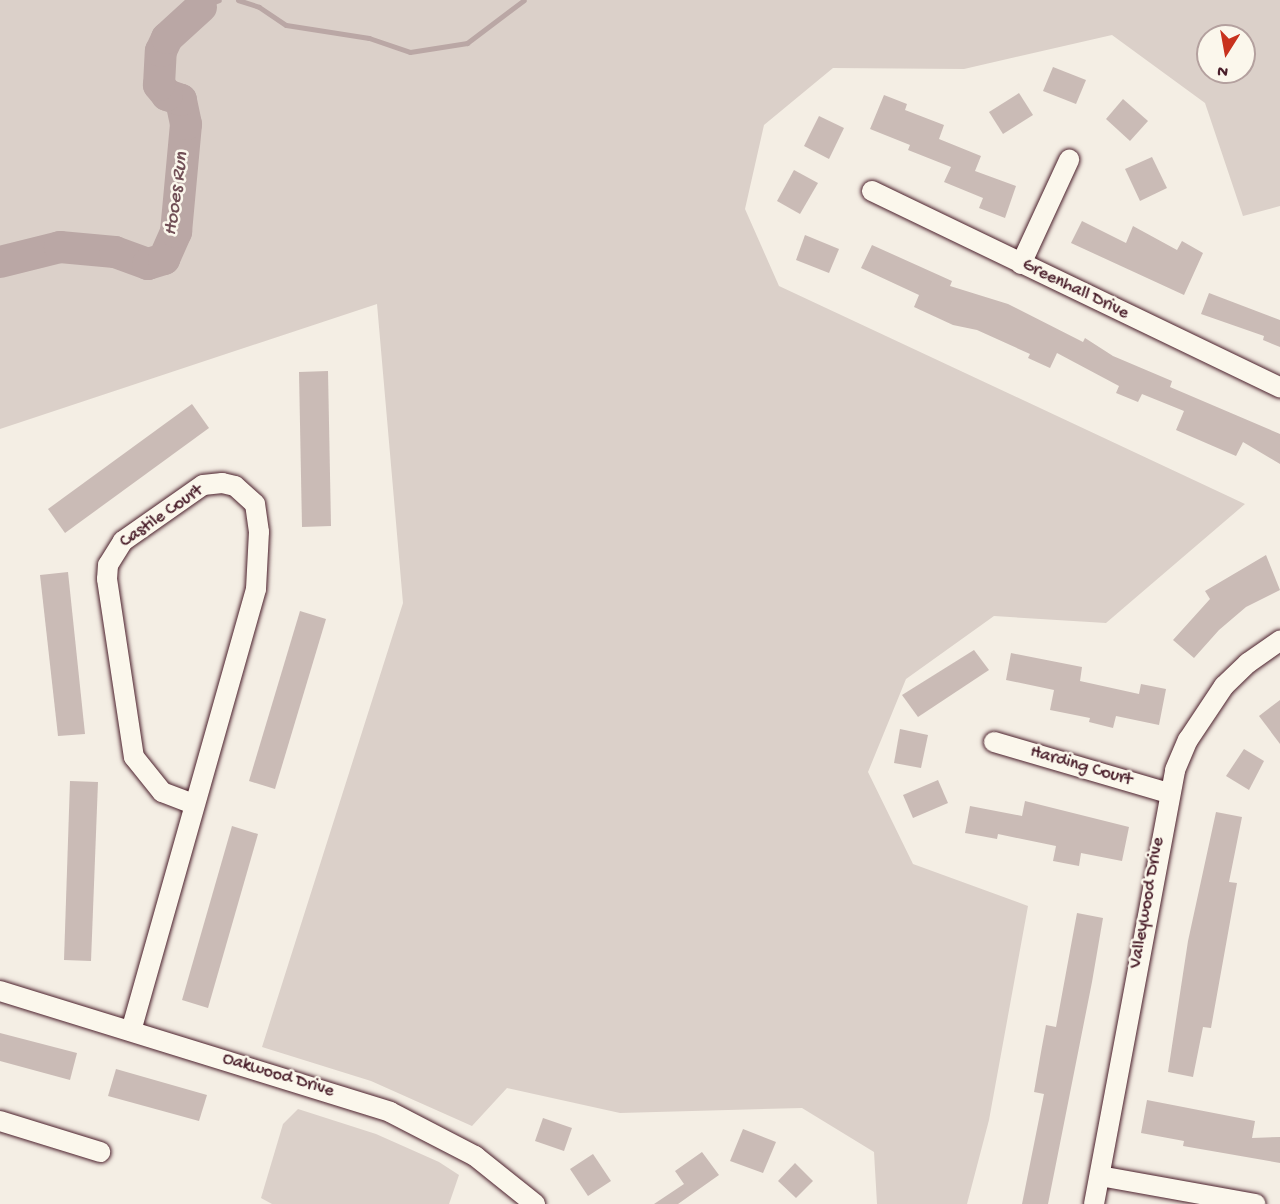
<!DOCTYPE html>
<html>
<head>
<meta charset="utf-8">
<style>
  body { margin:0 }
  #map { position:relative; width:1280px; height:1204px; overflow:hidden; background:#f4eee4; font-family:"Gochi Hand",sans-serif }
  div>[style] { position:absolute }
  .green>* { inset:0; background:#dbd0c9 }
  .stream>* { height:5px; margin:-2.5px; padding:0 2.5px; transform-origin:2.5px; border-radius:2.5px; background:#baa7a5 }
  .river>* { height:32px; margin:-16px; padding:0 16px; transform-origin:16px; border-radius:16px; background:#baa7a5 }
  .building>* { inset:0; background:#cabbb6 }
  .roads { filter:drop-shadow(0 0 2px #4a1f2b) drop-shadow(0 0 2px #4a1f2b) }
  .minor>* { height:20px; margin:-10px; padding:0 10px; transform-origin:10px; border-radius:10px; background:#fbf7ec }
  span { translate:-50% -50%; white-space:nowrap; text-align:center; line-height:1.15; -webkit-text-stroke:5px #fbf7ec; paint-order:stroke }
  .street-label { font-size:18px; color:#4a1f2b }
  .water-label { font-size:20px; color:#714f56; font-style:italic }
  .north { position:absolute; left:1196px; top:24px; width:60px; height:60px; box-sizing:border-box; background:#fbf7ec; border:2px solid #b4a19f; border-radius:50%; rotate:191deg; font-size:16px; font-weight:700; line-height:24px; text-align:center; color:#4a1f2b }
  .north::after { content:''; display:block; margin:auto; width:21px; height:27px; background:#c8321e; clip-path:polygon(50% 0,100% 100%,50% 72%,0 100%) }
</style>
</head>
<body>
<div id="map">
  <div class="green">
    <i style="clip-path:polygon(evenodd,0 0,1280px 0,1280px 206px,1243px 216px,1205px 103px,1112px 35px,964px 69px,833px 68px,764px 125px,745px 209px,779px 286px,1245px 504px,1106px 623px,994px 616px,906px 679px,868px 772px,913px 864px,1028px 906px,989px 1120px,967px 1204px,877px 1204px,874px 1152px,802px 1108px,620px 1113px,507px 1088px,472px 1126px,371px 1081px,262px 1047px,403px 603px,377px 304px,0 429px,0 0,1208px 36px,1244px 36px,1244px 72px,1208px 72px,1208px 36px)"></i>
    <i style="clip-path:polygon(298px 1109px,376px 1134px,439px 1162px,459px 1175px,449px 1204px,272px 1204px,261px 1198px,283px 1124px)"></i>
  </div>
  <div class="stream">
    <i style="left:238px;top:0;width:22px;rotate:18deg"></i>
    <i style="left:259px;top:7px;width:32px;rotate:34deg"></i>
    <i style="left:286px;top:25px;width:84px;rotate:8.9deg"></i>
    <i style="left:369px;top:38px;width:43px;rotate:18.9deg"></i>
    <i style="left:410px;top:52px;width:58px;rotate:-9deg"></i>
    <i style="left:467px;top:43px;width:71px;rotate:-37deg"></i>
    <i style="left:201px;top:7px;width:19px;rotate:-21deg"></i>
  </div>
  <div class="river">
    <i style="left:0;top:262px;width:62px;rotate:-14deg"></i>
    <i style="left:60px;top:247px;width:55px;rotate:5.2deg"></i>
    <i style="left:115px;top:252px;width:35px;rotate:20deg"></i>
    <i style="left:148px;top:264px;width:17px;rotate:-17deg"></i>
    <i style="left:164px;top:259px;width:30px;rotate:-66deg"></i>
    <i style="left:176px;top:232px;width:108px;rotate:-84.7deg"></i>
    <i style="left:186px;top:124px;width:25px;rotate:-102deg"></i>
    <i style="left:181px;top:100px;width:15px;rotate:-160deg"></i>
    <i style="left:167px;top:95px;width:13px;rotate:-129deg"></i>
    <i style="left:159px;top:85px;width:34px;rotate:-87deg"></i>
    <i style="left:161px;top:51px;width:14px;rotate:-65deg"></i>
    <i style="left:167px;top:38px;width:46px;rotate:-42.4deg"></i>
  </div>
  <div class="building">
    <i style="clip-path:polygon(1053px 67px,1086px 80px,1076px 104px,1043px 91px)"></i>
    <i style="clip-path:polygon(1019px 93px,1033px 115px,1003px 134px,989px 112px)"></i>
    <i style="clip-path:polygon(884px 95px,907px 104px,905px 110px,944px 125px,939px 139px,981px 156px,975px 171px,1016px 186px,1005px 218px,979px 208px,983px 198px,944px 182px,951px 167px,908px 150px,910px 145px,870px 129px)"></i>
    <i style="clip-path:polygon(1123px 99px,1148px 121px,1130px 141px,1106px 119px)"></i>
    <i style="clip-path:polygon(819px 116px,844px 128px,829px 159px,804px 146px)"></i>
    <i style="clip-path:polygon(1152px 157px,1167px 188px,1140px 201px,1125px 169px)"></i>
    <i style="clip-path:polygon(794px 170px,818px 183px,800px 214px,777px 201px)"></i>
    <i style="clip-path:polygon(1082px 221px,1126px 243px,1133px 226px,1177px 250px,1182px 241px,1203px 253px,1184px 295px,1071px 243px)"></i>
    <i style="clip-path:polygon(805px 235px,839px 249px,829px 273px,796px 260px)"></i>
    <i style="clip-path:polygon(872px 245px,952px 281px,950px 286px,1008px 304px,1083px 342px,1085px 338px,1113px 356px,1172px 381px,1170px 387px,1280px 434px,1280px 464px,1243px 442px,1236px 456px,1176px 430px,1184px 411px,1142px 394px,1138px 402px,1116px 393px,1119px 386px,1057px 353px,1050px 368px,1028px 358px,1030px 354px,977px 330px,953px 325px,914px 307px,919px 295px,861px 268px)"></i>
    <i style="clip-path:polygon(1209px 293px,1280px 320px,1280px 347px,1263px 340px,1264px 336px,1201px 314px)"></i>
    <i style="clip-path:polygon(328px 371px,331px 526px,302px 527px,299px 372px)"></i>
    <i style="clip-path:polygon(192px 404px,209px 428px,65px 533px,48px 509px)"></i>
    <i style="clip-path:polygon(1266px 555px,1280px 590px,1246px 607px,1219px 630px,1194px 658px,1173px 640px,1210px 599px,1205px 591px)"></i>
    <i style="clip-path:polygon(68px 572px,85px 734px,58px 736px,40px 575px)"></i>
    <i style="clip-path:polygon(300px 611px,326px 619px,275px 789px,249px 781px)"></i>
    <i style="clip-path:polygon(974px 650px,989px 670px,918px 717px,902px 695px)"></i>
    <i style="clip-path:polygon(1011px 653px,1082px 667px,1080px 681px,1139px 694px,1141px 684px,1166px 689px,1159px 725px,1116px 716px,1113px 728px,1089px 722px,1090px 718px,1050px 710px,1054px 690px,1006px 680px)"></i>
    <i style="clip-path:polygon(1280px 700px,1280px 744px,1259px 716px)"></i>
    <i style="clip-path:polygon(900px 729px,928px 735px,921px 768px,894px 763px)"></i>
    <i style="clip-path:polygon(1244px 749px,1264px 761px,1249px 790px,1226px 776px)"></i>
    <i style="clip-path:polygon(938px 780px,948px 803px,913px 818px,903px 795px)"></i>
    <i style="clip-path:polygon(70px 781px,98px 782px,91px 961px,64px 960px)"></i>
    <i style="clip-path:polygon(1025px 801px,1129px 827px,1122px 861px,1081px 853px,1079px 866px,1053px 861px,1056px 846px,998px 834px,997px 839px,965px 833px,970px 806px,1022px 816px)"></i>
    <i style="clip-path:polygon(1216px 812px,1242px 817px,1229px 882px,1237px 883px,1211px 1028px,1203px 1027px,1193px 1077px,1168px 1072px,1188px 941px)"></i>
    <i style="clip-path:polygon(232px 826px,258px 834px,208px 1008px,182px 1000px)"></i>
    <i style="clip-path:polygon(1077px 913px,1103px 918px,1092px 982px,1048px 1204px,1022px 1204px,1044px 1094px,1034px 1092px,1041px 1052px,1046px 1025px,1056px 1027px)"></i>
    <i style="clip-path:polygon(0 1033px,77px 1053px,70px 1080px,0 1061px)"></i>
    <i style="clip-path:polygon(116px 1069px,207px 1095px,199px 1121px,108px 1096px)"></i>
    <i style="clip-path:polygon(1147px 1100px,1255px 1121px,1252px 1138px,1280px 1137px,1280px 1163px,1183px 1146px,1184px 1141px,1141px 1133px)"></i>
    <i style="clip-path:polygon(543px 1118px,572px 1128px,564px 1151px,535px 1141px)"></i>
    <i style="clip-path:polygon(743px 1129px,776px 1142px,763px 1173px,730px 1161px)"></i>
    <i style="clip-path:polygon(702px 1152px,719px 1175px,678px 1204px,654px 1204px,684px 1184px,675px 1171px)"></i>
    <i style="clip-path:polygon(593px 1154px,611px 1181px,588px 1196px,570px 1169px)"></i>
    <i style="clip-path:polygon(795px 1163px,813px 1181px,796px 1198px,778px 1181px)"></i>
  </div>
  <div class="roads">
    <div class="minor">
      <i style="left:872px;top:191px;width:453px;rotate:25.7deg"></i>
      <i style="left:1021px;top:264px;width:115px;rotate:-65.2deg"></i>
      <i style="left:994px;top:742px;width:181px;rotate:16.3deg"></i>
      <i style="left:0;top:991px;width:408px;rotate:17.2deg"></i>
      <i style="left:390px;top:1112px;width:96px;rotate:27.4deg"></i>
      <i style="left:475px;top:1156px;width:77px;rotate:38.7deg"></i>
      <i style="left:131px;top:1031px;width:459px;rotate:-74.2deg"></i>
      <i style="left:256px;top:589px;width:57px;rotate:-87deg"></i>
      <i style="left:259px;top:532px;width:28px;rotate:-98deg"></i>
      <i style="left:255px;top:504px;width:27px;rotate:-138deg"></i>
      <i style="left:235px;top:486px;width:13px;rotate:-167deg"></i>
      <i style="left:222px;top:483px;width:19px;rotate:174deg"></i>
      <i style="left:203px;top:485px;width:98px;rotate:145deg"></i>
      <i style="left:123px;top:541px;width:28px;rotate:122deg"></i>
      <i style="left:108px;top:565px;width:14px;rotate:94deg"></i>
      <i style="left:107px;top:579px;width:180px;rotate:81.4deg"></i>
      <i style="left:134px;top:757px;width:45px;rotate:51.3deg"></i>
      <i style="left:162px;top:792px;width:34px;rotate:21deg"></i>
      <i style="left:0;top:1121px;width:105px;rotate:17.2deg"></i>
      <i style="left:1100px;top:1176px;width:158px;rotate:10.2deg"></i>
      <i style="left:1094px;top:1204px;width:441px;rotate:-79.4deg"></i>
      <i style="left:1175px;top:770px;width:33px;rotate:-67deg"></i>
      <i style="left:1188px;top:740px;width:65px;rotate:-56.3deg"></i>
      <i style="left:1224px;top:686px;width:33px;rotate:-44deg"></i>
      <i style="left:1248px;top:663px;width:39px;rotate:-35deg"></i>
    </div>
  </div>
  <div class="street-label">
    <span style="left:1075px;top:290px;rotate:26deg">Greenhall Drive</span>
    <span style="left:162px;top:517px;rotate:-35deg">Castile Court</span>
    <span style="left:1081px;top:767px;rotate:16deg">Harding Court</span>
    <span style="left:1148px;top:903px;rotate:-80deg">Valleywood Drive</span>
    <span style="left:278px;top:1076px;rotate:17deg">Oakwood Drive</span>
  </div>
  <div class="water-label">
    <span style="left:177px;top:194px;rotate:-82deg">Hooes Run</span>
  </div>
  <div class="north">N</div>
</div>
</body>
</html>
